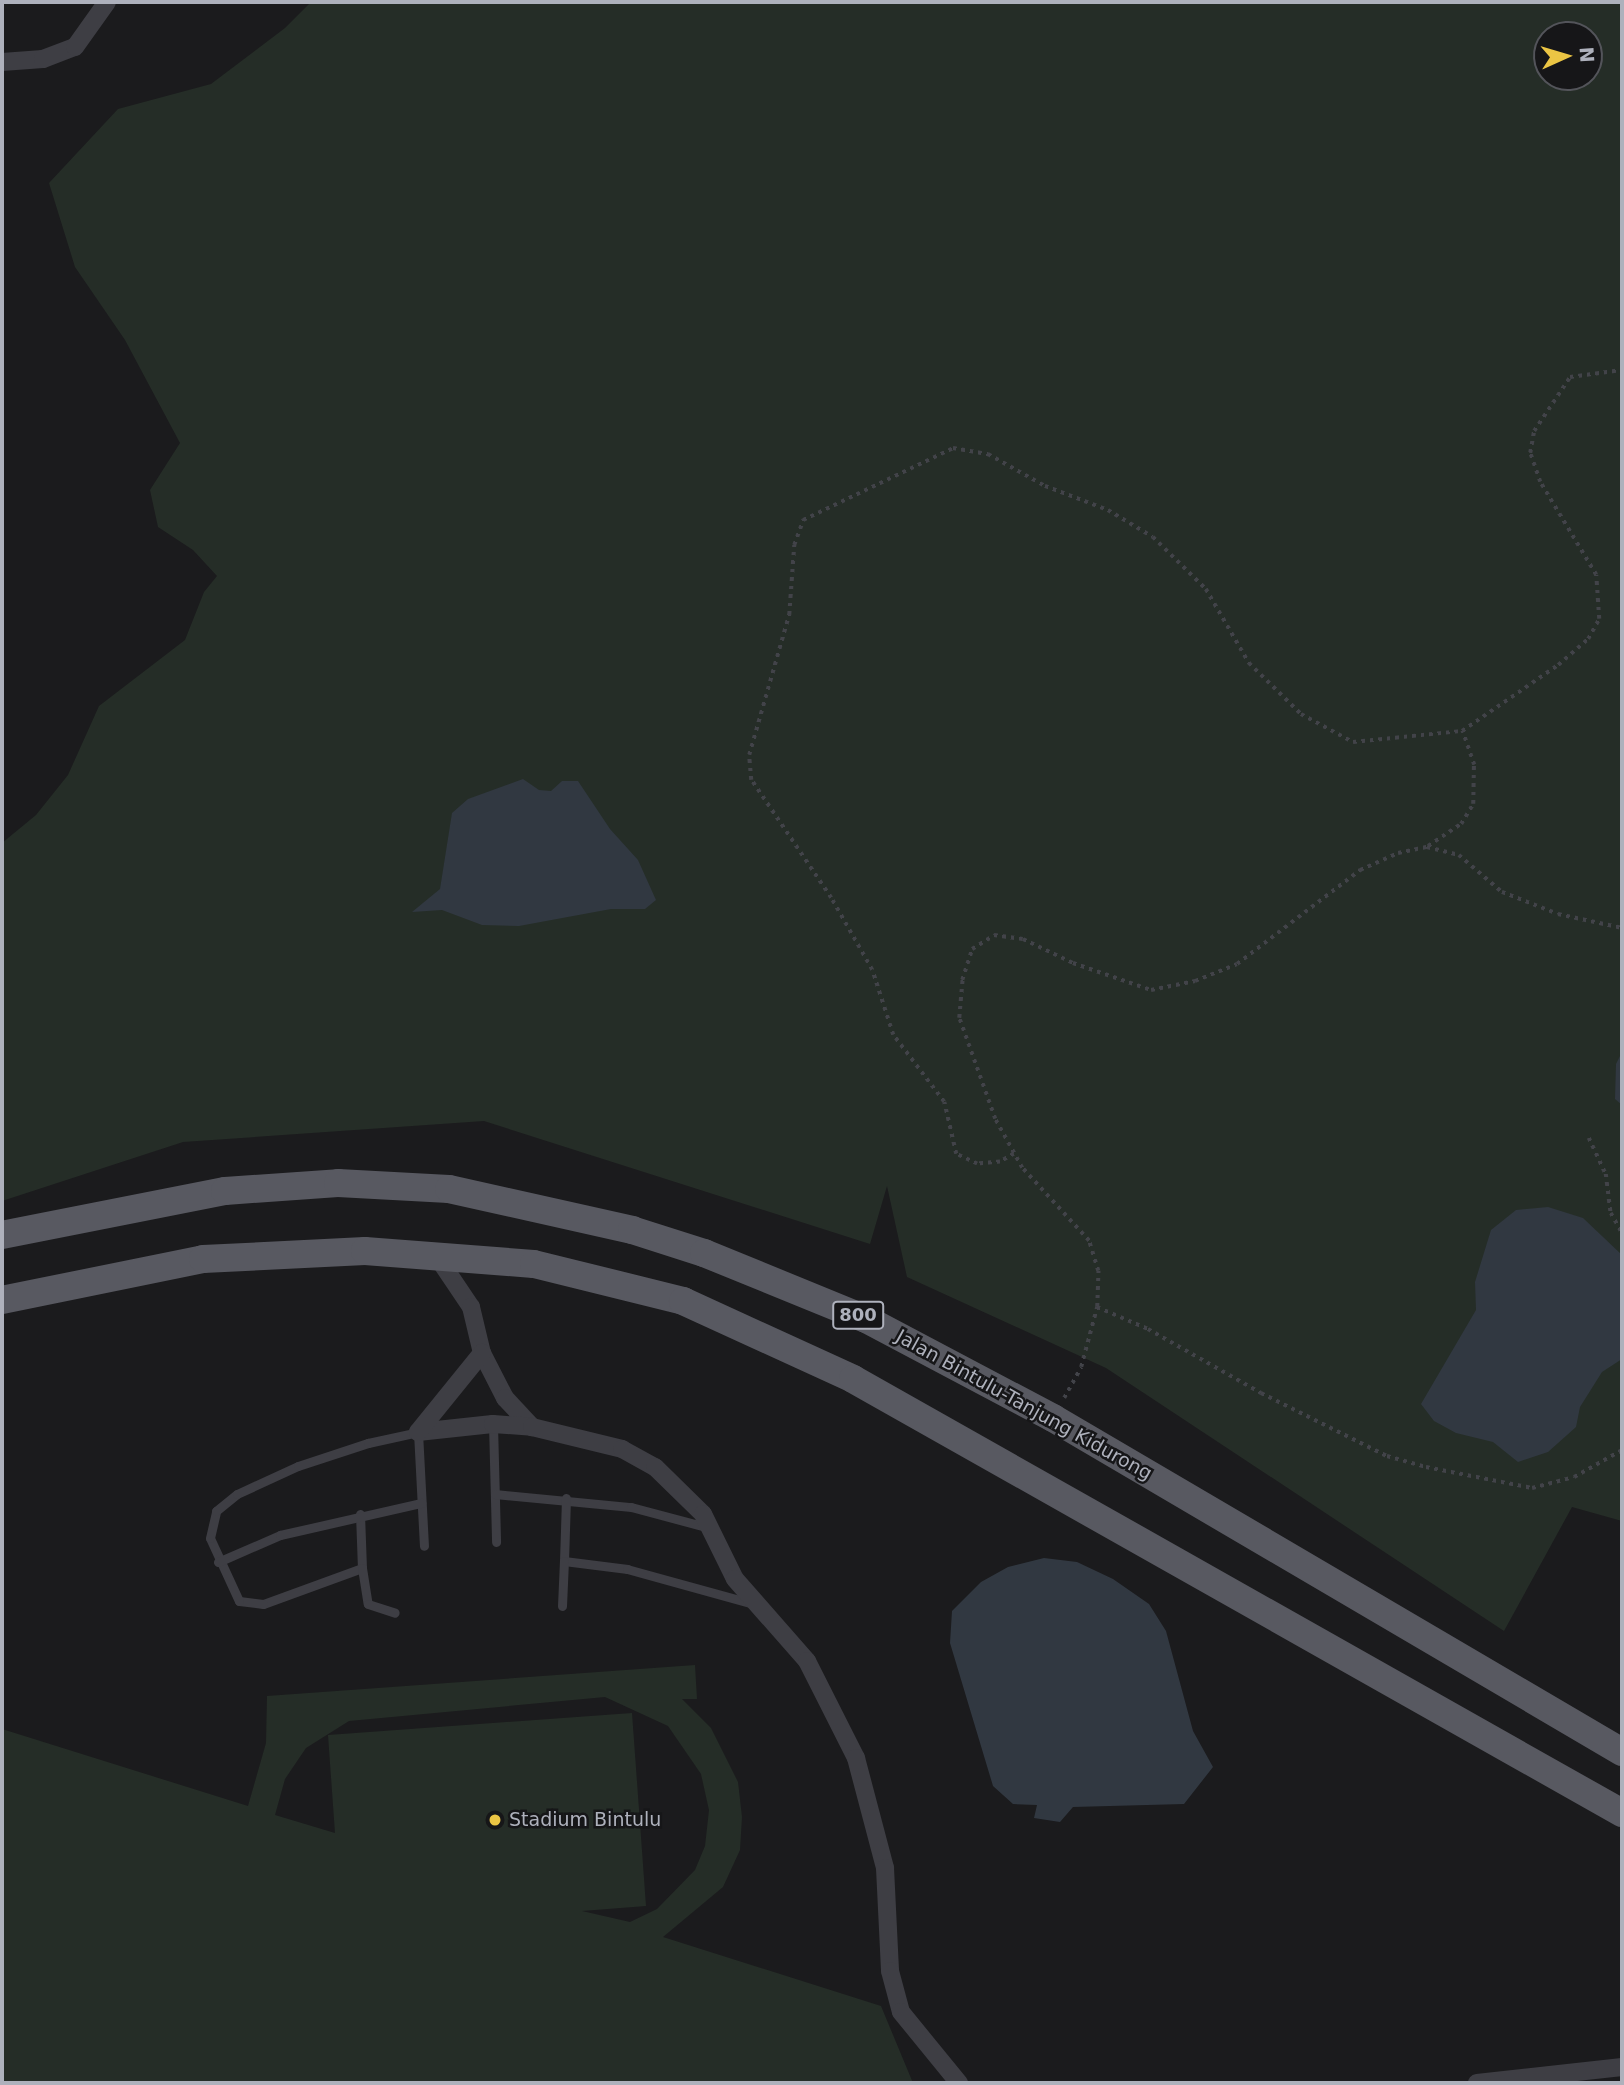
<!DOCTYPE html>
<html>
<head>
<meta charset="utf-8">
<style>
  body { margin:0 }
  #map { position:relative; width:1624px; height:2085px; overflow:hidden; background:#1b1b1d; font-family:"DejaVu Sans",sans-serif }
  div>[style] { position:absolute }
  .green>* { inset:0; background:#252d27 }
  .water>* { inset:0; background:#313841 }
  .path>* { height:3.5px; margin-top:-1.75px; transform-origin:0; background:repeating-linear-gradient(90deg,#424349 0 3.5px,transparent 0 8.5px) }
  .service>* { height:9px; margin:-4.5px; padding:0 4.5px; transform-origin:4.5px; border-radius:4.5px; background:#3e3e44 }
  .minor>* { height:18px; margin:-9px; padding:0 9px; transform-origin:9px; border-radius:9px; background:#3e3e44 }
  .primary>* { height:28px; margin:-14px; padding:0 14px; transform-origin:14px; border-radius:14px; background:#585961 }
  .dots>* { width:19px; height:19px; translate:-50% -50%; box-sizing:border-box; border:4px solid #161618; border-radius:50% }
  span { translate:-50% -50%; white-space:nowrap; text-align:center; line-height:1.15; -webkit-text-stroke:5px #161618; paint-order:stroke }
  .shield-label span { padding:2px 5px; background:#161618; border:2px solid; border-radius:5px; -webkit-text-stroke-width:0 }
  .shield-label { font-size:18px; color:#aeb1bc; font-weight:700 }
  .street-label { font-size:19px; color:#aeb1bc }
  .poi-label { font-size:19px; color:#aeb1bc }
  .left { translate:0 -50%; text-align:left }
  .frame { position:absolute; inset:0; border:4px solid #aeb1bc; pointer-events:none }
  .north { position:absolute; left:1533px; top:21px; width:70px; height:70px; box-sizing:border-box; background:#161618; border:2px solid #53545a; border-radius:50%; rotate:86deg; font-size:19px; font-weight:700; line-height:28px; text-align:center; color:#aeb1bc }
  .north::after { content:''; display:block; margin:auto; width:24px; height:32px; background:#ebc544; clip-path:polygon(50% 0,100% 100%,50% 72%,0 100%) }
</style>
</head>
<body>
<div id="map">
  <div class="green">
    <i style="clip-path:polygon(evenodd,311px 2px,1622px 2px,1622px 1521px,1572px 1507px,1504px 1631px,1106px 1368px,907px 1277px,887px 1186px,870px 1244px,484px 1121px,183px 1142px,2px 1201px,2px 843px,36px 815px,68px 775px,99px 706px,185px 640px,204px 592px,217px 576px,193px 550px,158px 527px,150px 490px,180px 443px,125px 340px,75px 267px,49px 183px,118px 109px,211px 84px,285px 28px,311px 2px,1547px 35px,1589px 35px,1589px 77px,1547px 77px,1547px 35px)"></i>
    <i style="clip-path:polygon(evenodd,695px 1665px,697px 1699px,682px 1699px,711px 1728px,738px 1782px,742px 1817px,740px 1850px,723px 1887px,663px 1937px,881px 2006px,913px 2083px,2px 2083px,2px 1729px,248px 1806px,266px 1743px,267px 1696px,695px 1665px,605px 1697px,668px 1726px,701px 1774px,709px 1810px,705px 1846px,695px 1870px,657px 1909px,630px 1922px,582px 1911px,646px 1906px,632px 1713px,328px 1735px,335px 1833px,275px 1815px,285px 1779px,306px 1748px,349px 1721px,605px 1697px)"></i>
  </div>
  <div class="water">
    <i style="clip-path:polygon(523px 779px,539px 790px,551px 791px,562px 781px,578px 781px,610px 829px,638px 860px,656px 900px,645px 909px,611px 909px,519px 926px,482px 925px,442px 910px,412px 912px,440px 889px,452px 813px,468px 799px)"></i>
    <i style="clip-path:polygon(1622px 1052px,1622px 1105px,1615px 1099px,1616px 1064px)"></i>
    <i style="clip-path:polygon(1548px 1207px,1583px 1218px,1622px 1255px,1622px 1359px,1602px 1372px,1580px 1407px,1576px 1427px,1548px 1452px,1518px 1462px,1493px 1442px,1456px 1433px,1434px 1421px,1421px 1404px,1476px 1310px,1475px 1282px,1491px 1230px,1516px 1210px)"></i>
    <i style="clip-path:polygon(1044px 1558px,1077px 1562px,1113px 1579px,1149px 1604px,1166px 1631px,1193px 1731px,1213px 1767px,1184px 1804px,1073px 1807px,1060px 1822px,1034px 1818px,1037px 1805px,1013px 1804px,993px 1786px,950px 1643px,952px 1611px,981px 1582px,1008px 1567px)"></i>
  </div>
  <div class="path">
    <i style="left:1428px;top:846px;width:40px;rotate:-34deg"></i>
    <i style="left:1461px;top:824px;width:23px;rotate:-59deg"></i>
    <i style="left:1473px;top:804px;width:39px;rotate:-89deg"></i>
    <i style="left:1474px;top:765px;width:36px;rotate:-109deg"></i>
    <i style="left:1589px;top:1138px;width:40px;rotate:65deg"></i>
    <i style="left:1606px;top:1174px;width:39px;rotate:83deg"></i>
    <i style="left:1611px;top:1213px;width:23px;rotate:61deg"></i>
    <i style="left:1014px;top:1154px;width:16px;rotate:150deg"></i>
    <i style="left:1000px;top:1162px;width:23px;rotate:175deg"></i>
    <i style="left:977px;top:1164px;width:23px;rotate:-155deg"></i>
    <i style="left:956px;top:1154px;width:53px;rotate:-103deg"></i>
    <i style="left:944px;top:1102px;width:84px;rotate:-127.3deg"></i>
    <i style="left:893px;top:1035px;width:68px;rotate:-107.9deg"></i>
    <i style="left:872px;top:970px;width:83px;rotate:-119.7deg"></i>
    <i style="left:831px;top:898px;width:143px;rotate:-124.1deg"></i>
    <i style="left:751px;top:780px;width:25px;rotate:-95deg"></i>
    <i style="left:749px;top:755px;width:146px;rotate:-74.1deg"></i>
    <i style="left:789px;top:615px;width:70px;rotate:-85.9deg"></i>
    <i style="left:794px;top:545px;width:27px;rotate:-70deg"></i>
    <i style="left:803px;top:520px;width:166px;rotate:-25.6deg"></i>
    <i style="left:953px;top:448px;width:36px;rotate:10deg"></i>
    <i style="left:988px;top:454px;width:65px;rotate:29.3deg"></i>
    <i style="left:1045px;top:486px;width:67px;rotate:20.9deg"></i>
    <i style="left:1108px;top:510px;width:52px;rotate:31deg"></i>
    <i style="left:1153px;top:537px;width:74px;rotate:44.5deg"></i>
    <i style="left:1206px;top:589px;width:86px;rotate:59.8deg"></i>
    <i style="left:1249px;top:663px;width:73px;rotate:44.4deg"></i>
    <i style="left:1301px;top:714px;width:59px;rotate:28.3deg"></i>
    <i style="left:1353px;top:742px;width:110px;rotate:-5.8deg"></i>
    <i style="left:1462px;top:731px;width:116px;rotate:-34.5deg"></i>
    <i style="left:1558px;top:665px;width:40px;rotate:-41deg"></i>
    <i style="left:1588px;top:639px;width:23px;rotate:-61deg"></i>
    <i style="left:1599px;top:619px;width:44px;rotate:-93.9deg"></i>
    <i style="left:1596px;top:575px;width:109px;rotate:-121.1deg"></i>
    <i style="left:1540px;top:482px;width:31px;rotate:-109deg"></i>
    <i style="left:1530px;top:453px;width:22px;rotate:-80deg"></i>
    <i style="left:1534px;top:431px;width:65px;rotate:-56.3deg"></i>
    <i style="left:1570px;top:377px;width:52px;rotate:-7.7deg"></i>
    <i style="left:1097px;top:1307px;width:56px;rotate:23.3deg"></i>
    <i style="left:1148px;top:1329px;width:130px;rotate:29.5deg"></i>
    <i style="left:1261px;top:1393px;width:141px;rotate:26.6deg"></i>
    <i style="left:1387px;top:1456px;width:41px;rotate:15.8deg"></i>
    <i style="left:1426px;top:1467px;width:108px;rotate:11.2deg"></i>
    <i style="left:1532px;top:1488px;width:43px;rotate:-14.7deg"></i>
    <i style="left:1574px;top:1477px;width:55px;rotate:-29.4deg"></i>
    <i style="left:1064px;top:1398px;width:35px;rotate:-61deg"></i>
    <i style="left:1081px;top:1367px;width:62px;rotate:-75.1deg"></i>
    <i style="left:1097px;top:1307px;width:36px;rotate:-88deg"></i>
    <i style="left:1098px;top:1271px;width:31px;rotate:-107deg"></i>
    <i style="left:1089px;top:1241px;width:99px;rotate:-132.5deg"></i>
    <i style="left:1022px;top:1168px;width:56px;rotate:-118.9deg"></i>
    <i style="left:995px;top:1119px;width:107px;rotate:-109.6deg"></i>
    <i style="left:959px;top:1018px;width:38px;rotate:-85deg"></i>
    <i style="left:962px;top:980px;width:33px;rotate:-72deg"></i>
    <i style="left:972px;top:949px;width:26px;rotate:-32deg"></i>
    <i style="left:994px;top:935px;width:29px;rotate:8deg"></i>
    <i style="left:1023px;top:939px;width:55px;rotate:25.6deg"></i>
    <i style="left:1073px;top:963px;width:83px;rotate:19.1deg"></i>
    <i style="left:1151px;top:990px;width:45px;rotate:-11.6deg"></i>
    <i style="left:1195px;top:981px;width:45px;rotate:-22deg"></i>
    <i style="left:1237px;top:964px;width:155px;rotate:-37.4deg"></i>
    <i style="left:1360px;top:870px;width:42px;rotate:-24.1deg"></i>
    <i style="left:1398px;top:853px;width:30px;rotate:-12deg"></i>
    <i style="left:1427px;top:847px;width:33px;rotate:14deg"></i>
    <i style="left:1459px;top:855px;width:57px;rotate:40.7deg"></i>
    <i style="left:1502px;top:892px;width:60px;rotate:21.4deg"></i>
    <i style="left:1558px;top:914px;width:66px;rotate:12.3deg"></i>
  </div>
  <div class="service">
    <i style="left:493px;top:1424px;width:118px;rotate:88.5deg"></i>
    <i style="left:495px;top:1494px;width:137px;rotate:5.5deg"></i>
    <i style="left:631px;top:1507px;width:82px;rotate:14.9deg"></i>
    <i style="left:566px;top:1498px;width:63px;rotate:91.8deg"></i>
    <i style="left:564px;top:1561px;width:64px;rotate:7.2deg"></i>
    <i style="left:627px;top:1569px;width:132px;rotate:15.4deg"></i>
    <i style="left:360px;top:1514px;width:54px;rotate:87.9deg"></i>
    <i style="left:362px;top:1568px;width:105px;rotate:160deg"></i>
    <i style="left:263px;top:1604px;width:24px;rotate:-173deg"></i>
    <i style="left:239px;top:1601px;width:69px;rotate:-114.7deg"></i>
    <i style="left:210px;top:1538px;width:28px;rotate:-77deg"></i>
    <i style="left:216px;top:1511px;width:27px;rotate:-39deg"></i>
    <i style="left:237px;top:1494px;width:67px;rotate:-24.7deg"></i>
    <i style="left:298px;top:1466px;width:74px;rotate:-18.2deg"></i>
    <i style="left:368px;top:1443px;width:51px;rotate:-12.4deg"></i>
    <i style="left:418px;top:1432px;width:114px;rotate:87deg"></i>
    <i style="left:218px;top:1562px;width:68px;rotate:-23.5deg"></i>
    <i style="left:280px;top:1535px;width:145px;rotate:-12.8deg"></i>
    <i style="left:362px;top:1568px;width:36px;rotate:81deg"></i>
    <i style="left:368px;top:1604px;width:28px;rotate:18deg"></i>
    <i style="left:562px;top:1606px;width:45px;rotate:-87.5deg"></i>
  </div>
  <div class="minor">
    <i style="left:2px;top:62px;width:41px;rotate:-4.2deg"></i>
    <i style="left:43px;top:59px;width:34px;rotate:-21deg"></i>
    <i style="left:75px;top:47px;width:55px;rotate:-54.6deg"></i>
    <i style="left:438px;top:1258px;width:59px;rotate:56deg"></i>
    <i style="left:471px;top:1307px;width:47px;rotate:76.6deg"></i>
    <i style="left:482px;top:1353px;width:51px;rotate:62.9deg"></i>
    <i style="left:505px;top:1398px;width:40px;rotate:47deg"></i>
    <i style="left:418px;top:1432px;width:75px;rotate:-6.1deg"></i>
    <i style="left:493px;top:1424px;width:39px;rotate:4deg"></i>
    <i style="left:532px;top:1427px;width:93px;rotate:13.7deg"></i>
    <i style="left:622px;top:1449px;width:38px;rotate:29deg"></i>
    <i style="left:655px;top:1467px;width:67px;rotate:44.4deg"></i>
    <i style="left:703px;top:1514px;width:72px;rotate:63.8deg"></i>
    <i style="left:735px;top:1579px;width:109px;rotate:48.7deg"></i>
    <i style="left:807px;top:1661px;width:109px;rotate:63.2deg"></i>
    <i style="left:856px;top:1758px;width:114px;rotate:75.2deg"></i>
    <i style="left:885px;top:1868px;width:103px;rotate:87.2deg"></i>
    <i style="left:890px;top:1971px;width:42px;rotate:75deg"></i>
    <i style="left:901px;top:2012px;width:92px;rotate:50.8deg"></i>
    <i style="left:418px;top:1432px;width:102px;rotate:-51deg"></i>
    <i style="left:1477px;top:2083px;width:146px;rotate:-6.3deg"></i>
  </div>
  <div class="primary">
    <i style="left:2px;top:1235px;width:227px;rotate:-11.2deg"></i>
    <i style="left:225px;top:1191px;width:113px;rotate:-4deg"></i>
    <i style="left:338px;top:1183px;width:111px;rotate:3.1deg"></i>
    <i style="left:449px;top:1189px;width:188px;rotate:12.6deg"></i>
    <i style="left:632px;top:1230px;width:76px;rotate:17.7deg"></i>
    <i style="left:704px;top:1253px;width:175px;rotate:22.2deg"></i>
    <i style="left:866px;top:1319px;width:212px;rotate:27.9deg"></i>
    <i style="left:1053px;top:1418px;width:660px;rotate:30.41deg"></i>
    <i style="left:2px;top:1300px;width:205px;rotate:-11.5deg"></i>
    <i style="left:203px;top:1259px;width:162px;rotate:-2.8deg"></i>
    <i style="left:365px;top:1251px;width:169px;rotate:4.4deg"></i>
    <i style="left:534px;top:1264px;width:154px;rotate:13.9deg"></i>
    <i style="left:683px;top:1301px;width:187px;rotate:24.6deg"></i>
    <i style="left:853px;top:1379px;width:883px;rotate:29.44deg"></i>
  </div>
  <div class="dots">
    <i style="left:495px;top:1820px;background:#ebc544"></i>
  </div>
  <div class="shield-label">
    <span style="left:858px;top:1315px">800</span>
  </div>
  <div class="street-label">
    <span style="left:1024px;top:1405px;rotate:29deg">Jalan Bintulu-Tanjung Kidurong</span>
  </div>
  <div class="poi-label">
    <span class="left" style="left:509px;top:1820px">Stadium Bintulu</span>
  </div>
  <div class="frame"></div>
  <div class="north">N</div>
</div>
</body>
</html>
